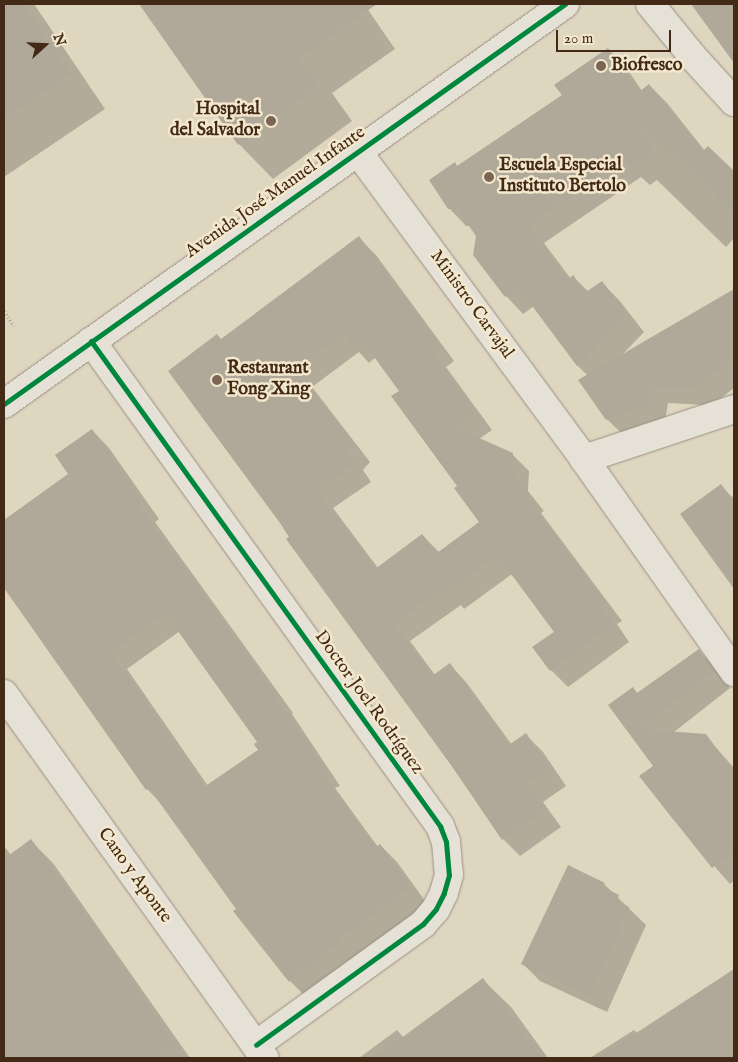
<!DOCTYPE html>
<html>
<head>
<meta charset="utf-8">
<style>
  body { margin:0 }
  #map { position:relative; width:738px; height:1062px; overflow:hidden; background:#dfd6c0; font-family:"IM FELL English",serif }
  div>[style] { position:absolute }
  .shadow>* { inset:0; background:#0003 }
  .building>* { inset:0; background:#b0a899 }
  .path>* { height:3px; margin-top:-1.5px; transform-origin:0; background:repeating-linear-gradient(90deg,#a9a399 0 1px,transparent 0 3.5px) }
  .roads { filter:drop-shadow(0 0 1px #989081) drop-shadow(0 0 1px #989081) }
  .minor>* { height:28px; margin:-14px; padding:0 14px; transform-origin:14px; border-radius:14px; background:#e6e1d6 }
  .cycleway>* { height:5px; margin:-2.5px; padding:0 2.5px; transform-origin:2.5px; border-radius:2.5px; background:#00873e }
  .dots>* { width:14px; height:14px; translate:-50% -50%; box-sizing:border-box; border:2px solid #f3e8ce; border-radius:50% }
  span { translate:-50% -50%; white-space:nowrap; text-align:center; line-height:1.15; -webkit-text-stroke:5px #f3e8ce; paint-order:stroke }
  .poi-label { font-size:18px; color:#432a17; font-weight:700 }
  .left { translate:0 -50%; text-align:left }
  .right { translate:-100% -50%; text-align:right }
  .street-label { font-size:18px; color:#432a17 }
  .frame { position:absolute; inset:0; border:5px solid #432a17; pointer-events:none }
  .north { position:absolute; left:20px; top:20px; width:50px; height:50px; -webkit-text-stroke:4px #f3e8ce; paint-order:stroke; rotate:70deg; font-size:14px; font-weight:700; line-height:20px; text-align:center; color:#432a17 }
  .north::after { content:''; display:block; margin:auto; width:18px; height:22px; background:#432a17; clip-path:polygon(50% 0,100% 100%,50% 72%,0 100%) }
  .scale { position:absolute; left:556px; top:30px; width:115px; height:22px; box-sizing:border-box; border:2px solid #432a17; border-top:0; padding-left:6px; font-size:15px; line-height:18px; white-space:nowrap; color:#432a17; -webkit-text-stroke:4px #f3e8ce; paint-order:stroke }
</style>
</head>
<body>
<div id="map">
  <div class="shadow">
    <i style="clip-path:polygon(4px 4px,34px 4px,105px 109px,4px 177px)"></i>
    <i style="clip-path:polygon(140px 4px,364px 4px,395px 49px,332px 93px,352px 121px,273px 179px,239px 144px)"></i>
    <i style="clip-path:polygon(692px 4px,734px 4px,734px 58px,726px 50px)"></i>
    <i style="clip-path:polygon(608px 49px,625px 66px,642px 91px,649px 85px,667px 103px,705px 151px,708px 148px,734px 173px,734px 238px,726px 247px,657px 180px,650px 185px,641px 177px,544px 243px,571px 279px,573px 277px,589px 292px,602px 283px,619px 300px,644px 332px,621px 356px,734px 290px,734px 388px,716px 402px,705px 405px,668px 403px,665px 422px,624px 436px,607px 419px,588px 376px,578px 366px,534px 306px,523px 314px,506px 296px,475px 254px,477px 236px,470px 226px,466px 226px,449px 208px,458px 167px,564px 96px)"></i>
    <i style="clip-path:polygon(evenodd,359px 238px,376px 255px,454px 361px,446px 367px,492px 430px,479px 439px,512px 454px,529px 471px,528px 491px,544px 511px,541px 513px,622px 621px,617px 624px,629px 642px,568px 687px,551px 670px,556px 632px,512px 574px,464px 609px,461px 605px,410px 641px,435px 675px,450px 665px,466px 682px,512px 745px,526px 735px,543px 752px,566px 786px,543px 802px,561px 827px,520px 856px,503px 839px,291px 537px,221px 340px,359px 238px,359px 352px,369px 363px,376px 357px,401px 391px,481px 522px,440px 553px,422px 535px,378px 568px,333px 508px,371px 482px,363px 470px,370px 462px,312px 387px,359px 352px)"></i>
    <i style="clip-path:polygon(evenodd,92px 430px,109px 448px,159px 519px,155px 522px,293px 713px,292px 714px,340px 786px,335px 788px,378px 847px,380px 845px,397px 862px,428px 905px,307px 998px,290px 981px,162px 804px,147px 789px,4px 587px,4px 521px,70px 474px,92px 430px,180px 631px,259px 742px,260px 750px,208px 786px,127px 669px,180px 631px)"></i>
    <i style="clip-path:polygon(721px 486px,732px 497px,734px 495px,734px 585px,729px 580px)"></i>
    <i style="clip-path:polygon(699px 651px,716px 668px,730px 688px,674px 732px,705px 735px,734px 768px,734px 881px,730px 884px,672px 818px,640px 776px,654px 766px,610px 705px,632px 688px,638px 694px)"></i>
    <i style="clip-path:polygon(31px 841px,53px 863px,190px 1058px,4px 1058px,4px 846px,11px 855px)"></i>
    <i style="clip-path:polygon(604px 884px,646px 925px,607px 1012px,540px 981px,523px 964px)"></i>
    <i style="clip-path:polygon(734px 971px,734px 1058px,590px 1058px,634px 1030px,638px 1034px)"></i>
    <i style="clip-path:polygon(483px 980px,511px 1007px,548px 1058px,359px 1058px,397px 1030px,404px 1038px)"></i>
  </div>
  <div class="building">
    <i style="clip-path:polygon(4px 4px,24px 4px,71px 74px,4px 119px)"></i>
    <i style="clip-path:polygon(139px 4px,377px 4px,298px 59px,318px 86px,238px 145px)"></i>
    <i style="clip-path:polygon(691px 4px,734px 4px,734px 63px)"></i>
    <i style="clip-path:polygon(608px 48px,639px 92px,649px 84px,703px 151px,708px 146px,734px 171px,734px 214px,634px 118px,653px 152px,632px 169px,624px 160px,528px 225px,568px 280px,573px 275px,586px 292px,602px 281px,627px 314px,577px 366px,518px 287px,505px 297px,473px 255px,476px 236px,457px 209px,448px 209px,429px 180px,455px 162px,457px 166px,562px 95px,554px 85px)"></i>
    <i style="clip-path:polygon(evenodd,359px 236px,438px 344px,430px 350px,475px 412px,455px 427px,513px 453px,512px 473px,528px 494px,525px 496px,606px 603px,601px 607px,613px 624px,550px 671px,532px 647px,554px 632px,497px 555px,447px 593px,443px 588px,394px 624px,432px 676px,450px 663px,509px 745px,526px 733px,550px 769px,527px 784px,545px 810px,502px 840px,451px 765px,286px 539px,289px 537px,280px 523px,168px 371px,217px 334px,221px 339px,359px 236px,343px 334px,351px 346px,361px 339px,399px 391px,391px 396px,457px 486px,454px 488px,479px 522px,437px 553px,422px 534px,375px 569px,317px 490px,355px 464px,346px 452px,353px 444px,296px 369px,343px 334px)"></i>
    <i style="clip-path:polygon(734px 289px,734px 358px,699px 385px,687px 389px,651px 386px,648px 405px,606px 420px,578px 380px)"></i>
    <i style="clip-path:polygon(evenodd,92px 429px,142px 502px,138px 505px,277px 696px,275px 697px,324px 768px,319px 770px,375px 848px,380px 844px,411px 887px,338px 940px,339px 942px,289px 982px,233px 911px,236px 909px,149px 788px,146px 790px,4px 588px,4px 520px,68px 474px,55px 455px,92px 429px,165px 613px,257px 742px,254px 744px,258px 750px,204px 787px,111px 652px,165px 613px)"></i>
    <i style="clip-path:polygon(721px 484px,734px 502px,734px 589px,680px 514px)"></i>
    <i style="clip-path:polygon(699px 649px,714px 671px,640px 729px,706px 734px,734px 773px,734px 851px,712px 868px,639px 776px,653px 766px,608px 705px,633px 687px,637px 693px)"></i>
    <i style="clip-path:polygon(31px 839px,118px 960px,176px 1046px,157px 1058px,4px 1058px,4px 859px)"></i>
    <i style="clip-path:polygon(568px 865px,605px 883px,603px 887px,619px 895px,617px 901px,629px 907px,589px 996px,521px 964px)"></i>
    <i style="clip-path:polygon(734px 969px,734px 1058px,598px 1058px)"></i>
    <i style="clip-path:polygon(483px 978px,541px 1058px,374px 1058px)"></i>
  </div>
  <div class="path">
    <i style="left:4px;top:311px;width:18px;rotate:56deg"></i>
  </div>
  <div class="roads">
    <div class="minor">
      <i style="left:650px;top:4px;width:68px;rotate:50.9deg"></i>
      <i style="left:693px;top:57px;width:61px;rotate:47.7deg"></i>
      <i style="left:358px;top:152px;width:381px;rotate:53.6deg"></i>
      <i style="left:584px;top:459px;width:261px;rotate:54.8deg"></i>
      <i style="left:91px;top:341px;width:598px;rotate:54.26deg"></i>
      <i style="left:440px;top:826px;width:17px;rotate:69deg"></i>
      <i style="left:446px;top:842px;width:33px;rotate:85deg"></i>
      <i style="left:449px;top:875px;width:19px;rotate:106deg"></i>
      <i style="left:444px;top:893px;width:18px;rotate:117deg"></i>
      <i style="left:436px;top:909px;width:20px;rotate:131deg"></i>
      <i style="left:423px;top:924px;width:206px;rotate:144.1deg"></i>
      <i style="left:4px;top:404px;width:689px;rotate:-35.49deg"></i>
      <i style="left:584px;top:459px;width:158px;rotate:-18.4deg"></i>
      <i style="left:4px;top:694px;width:448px;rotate:54.4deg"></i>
    </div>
  </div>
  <div class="cycleway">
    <i style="left:91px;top:341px;width:598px;rotate:54.26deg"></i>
    <i style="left:440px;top:826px;width:17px;rotate:69deg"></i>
    <i style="left:446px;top:842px;width:33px;rotate:85deg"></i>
    <i style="left:449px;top:875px;width:19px;rotate:106deg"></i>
    <i style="left:444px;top:893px;width:18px;rotate:117deg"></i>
    <i style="left:436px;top:909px;width:20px;rotate:131deg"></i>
    <i style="left:423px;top:924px;width:206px;rotate:144.1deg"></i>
    <i style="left:4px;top:404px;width:689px;rotate:-35.49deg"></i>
  </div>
  <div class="dots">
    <i style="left:601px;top:66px;background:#7a6652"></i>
    <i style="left:271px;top:121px;background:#7a6652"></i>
    <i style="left:489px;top:177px;background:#7a6652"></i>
    <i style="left:217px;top:380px;background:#7a6652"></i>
  </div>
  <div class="poi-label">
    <span class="left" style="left:611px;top:66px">Biofresco</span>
    <span class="right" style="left:260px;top:121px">Hospital<br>del Salvador</span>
    <span class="left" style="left:499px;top:177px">Escuela Especial<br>Instituto Bertolo</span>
    <span class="left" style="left:227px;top:380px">Restaurant<br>Fong Xing</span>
  </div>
  <div class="street-label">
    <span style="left:276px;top:193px;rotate:-35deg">Avenida José Manuel Infante</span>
    <span style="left:471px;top:305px;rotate:54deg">Ministro Carvajal</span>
    <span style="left:368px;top:703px;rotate:54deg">Doctor Joel Rodríguez</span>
    <span style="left:134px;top:876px;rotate:54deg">Cano y Aponte</span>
  </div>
  <div class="frame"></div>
  <div class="north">N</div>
  <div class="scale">20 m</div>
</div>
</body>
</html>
